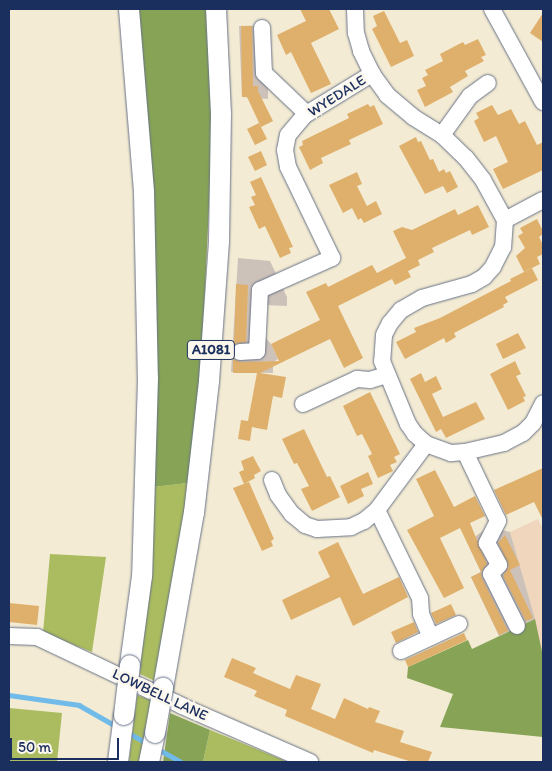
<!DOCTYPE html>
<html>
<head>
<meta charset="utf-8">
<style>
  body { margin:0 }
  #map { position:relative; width:552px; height:771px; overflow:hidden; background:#f3ebd3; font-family:Itim,sans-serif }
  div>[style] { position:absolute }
  .built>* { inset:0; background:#efd6bc }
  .industrial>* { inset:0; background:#cdc2b9 }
  .green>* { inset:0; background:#aabc5f }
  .forest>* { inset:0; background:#87a456 }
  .stream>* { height:4.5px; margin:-2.25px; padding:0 2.25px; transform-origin:2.25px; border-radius:2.25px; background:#70bbe9 }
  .building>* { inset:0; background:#dfb06c }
  .roads { filter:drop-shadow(0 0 1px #677187) drop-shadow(0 0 1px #677187) }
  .minor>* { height:16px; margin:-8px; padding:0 8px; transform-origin:8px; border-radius:8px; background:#fff }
  .major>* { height:20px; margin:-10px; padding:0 10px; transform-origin:10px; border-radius:10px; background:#fff }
  .bridges { filter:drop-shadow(0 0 1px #677187) drop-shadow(0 0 1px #677187) }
  .major-bridge>* { height:20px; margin:-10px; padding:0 10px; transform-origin:10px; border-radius:10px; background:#fff }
  span { translate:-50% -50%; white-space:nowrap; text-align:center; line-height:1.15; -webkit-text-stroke:5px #fbf7ec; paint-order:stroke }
  .shield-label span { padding:1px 4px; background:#fbf7ec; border:1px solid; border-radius:4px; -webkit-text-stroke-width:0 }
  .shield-label { font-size:14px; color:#1b2f5e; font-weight:700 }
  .street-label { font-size:15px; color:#1b2f5e }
  .frame { position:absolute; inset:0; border:10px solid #1b2f5e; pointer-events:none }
  .scale { position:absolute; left:10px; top:738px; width:109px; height:22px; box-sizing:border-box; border:2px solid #1b2f5e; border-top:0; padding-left:6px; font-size:15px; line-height:18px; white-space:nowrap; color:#1b2f5e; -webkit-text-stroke:4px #fbf7ec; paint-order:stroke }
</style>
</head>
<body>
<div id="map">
  <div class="built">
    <i style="clip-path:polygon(538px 519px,543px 529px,543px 656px,510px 532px)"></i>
  </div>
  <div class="industrial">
    <i style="clip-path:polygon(268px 25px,268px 99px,242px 97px,239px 26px)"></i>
    <i style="clip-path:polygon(238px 258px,270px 261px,287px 297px,287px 306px,264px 305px,262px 334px,271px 344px,278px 359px,273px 362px,273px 373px,231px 372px)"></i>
    <i style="clip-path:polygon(489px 527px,510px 532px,535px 619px,499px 636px,471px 577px,481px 572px,467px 542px)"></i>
  </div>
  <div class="green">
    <i style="clip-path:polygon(188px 483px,172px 599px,155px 681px,140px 674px,153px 487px)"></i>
    <i style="clip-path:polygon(50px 554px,106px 557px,92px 652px,43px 633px)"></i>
    <i style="clip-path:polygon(137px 695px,153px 701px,142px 762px,129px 762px)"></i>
    <i style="clip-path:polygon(9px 708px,62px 713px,57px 762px,9px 762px)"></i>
    <i style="clip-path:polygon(210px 730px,288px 762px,203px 762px)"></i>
  </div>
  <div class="forest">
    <i style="clip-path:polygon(137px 9px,208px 9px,208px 17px,212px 143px,201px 373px,188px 483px,153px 487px)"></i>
    <i style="clip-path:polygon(535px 619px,543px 656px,543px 737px,440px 727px,453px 694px,407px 678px,408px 667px,468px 640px,472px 649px)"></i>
    <i style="clip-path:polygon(170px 713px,210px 730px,203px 762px,163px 762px)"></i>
  </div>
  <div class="stream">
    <i style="left:9px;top:695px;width:71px;rotate:8.1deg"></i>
    <i style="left:79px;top:705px;width:43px;rotate:29.6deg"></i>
    <i style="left:127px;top:732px;width:23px;rotate:29deg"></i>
    <i style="left:158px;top:749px;width:26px;rotate:29deg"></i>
  </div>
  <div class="building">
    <i style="clip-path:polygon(300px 9px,329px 9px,339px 29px,311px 43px,331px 84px,311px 93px,291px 52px,286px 55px,277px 35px,306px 21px)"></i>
    <i style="clip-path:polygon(384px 11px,400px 43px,407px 40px,414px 56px,391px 67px,372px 29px,377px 26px,373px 16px)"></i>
    <i style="clip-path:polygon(543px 13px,543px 42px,530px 33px)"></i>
    <i style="clip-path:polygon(241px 26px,252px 26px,253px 86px,258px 86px,258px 91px,273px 121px,261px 127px,247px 97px,242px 97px)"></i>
    <i style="clip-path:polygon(478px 39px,486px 55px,481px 57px,484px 61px,465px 71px,468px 76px,450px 87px,453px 92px,425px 107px,417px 90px,426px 86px,422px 78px,428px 75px,425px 70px,443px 61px,440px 54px,463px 42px,465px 45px)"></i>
    <i style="clip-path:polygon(368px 104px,370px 107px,374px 105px,383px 124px,349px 140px,351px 144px,321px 158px,323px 163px,310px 170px,299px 147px,303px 145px,302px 141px,349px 118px,347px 114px)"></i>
    <i style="clip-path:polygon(492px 105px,498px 115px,511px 109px,519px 124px,525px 121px,537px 145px,543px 142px,543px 170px,503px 189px,493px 169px,508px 162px,496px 136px,484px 142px,474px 121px,479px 118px,476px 113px)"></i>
    <i style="clip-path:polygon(259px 123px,267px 139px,255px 145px,247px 129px)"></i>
    <i style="clip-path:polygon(416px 137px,418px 142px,421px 141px,430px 160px,433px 159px,439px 172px,444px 169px,446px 173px,450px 171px,458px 187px,447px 193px,443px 186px,425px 194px,399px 146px)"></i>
    <i style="clip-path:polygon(261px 151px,267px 165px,255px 171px,248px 157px)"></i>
    <i style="clip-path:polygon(357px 172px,362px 184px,357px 186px,367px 206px,376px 201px,382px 214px,364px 223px,361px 218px,358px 220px,352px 208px,343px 213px,329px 185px)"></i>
    <i style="clip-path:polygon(261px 177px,293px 247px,289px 248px,291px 253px,280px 258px,265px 226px,259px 229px,249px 207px,255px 205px,251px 197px,256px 195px,250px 182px)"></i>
    <i style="clip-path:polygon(478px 205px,489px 227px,472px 235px,470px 230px,432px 248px,434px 252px,418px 260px,420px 265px,408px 271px,411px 277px,395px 285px,392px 279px,338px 306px,363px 358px,344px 368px,330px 339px,260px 373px,286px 377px,282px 398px,273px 396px,267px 430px,252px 427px,250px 441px,238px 439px,241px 420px,248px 421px,257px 373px,233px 373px,233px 359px,241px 362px,279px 361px,271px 344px,320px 320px,306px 292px,326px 283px,328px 287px,372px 265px,377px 273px,406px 258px,393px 231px,402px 227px,412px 230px,455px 209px,458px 215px)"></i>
    <i style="clip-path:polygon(537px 219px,543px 231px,543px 234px,539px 237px,543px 245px,543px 254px,537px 257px,540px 264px,524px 272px,516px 256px,525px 248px,518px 236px,523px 233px,520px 228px)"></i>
    <i style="clip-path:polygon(532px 268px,538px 280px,505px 297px,508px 302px,503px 305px,504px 307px,454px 333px,456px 337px,446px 343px,444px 338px,405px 359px,396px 342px,416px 332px,414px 328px,440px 318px,511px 281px,510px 279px)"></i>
    <i style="clip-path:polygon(236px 284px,248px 285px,246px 342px,234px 344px)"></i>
    <i style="clip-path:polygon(518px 333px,526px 348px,503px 359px,496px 344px)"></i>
    <i style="clip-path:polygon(515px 361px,521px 374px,516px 376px,526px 396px,523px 397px,525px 401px,508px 410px,490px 374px)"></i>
    <i style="clip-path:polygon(421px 373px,425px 382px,436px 376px,442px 389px,432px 394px,443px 417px,476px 402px,485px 419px,446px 438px,441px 429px,436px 432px,410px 379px)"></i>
    <i style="clip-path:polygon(370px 392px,400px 454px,394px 457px,397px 462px,390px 465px,393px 471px,378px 478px,368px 456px,372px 454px,362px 434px,357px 436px,343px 406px)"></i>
    <i style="clip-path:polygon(304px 429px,327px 477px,330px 476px,340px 497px,312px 511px,301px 489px,309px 486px,297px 463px,294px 464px,282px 439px)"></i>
    <i style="clip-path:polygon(253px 456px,261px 471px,254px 475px,255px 478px,244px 484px,239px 472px,244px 470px,241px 461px)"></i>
    <i style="clip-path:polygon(543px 468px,543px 520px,534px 502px,506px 515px,494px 490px)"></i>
    <i style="clip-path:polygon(435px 470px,454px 507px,475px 496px,485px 516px,470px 523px,487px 564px,481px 572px,460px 528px,440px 538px,464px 588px,444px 598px,407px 530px,434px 516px,416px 479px)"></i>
    <i style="clip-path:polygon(368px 472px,373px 484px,361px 489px,364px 496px,348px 504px,340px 486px)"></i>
    <i style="clip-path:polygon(249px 482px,274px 539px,271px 541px,273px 546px,262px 551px,233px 488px)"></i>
    <i style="clip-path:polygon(505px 535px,520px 565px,510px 570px,533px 618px,526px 621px,503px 576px,509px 566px,498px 543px)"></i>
    <i style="clip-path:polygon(338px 542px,363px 594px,399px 577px,408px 597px,353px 626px,340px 597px,291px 620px,282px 600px,330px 577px,318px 552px)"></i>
    <i style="clip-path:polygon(481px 572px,482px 578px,508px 631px,499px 635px,471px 577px)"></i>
    <i style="clip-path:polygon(9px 603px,39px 606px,37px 625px,9px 622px)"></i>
    <i style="clip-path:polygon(451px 604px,456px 615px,436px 624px,431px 613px)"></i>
    <i style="clip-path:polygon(414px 622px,418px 632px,396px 643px,391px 632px)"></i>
    <i style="clip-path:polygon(464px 633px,467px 640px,408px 667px,405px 660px)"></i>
    <i style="clip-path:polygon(232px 658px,256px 668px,253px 673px,290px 689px,296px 675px,321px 684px,311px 709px,335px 719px,344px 698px,368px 709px,369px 707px,380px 711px,375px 722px,404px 731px,400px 742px,432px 752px,428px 762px,412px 762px,374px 750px,373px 753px,285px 716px,287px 710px,254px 696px,257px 691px,224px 677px)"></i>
  </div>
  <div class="roads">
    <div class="minor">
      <i style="left:355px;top:9px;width:24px;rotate:88deg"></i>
      <i style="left:356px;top:33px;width:19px;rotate:74deg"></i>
      <i style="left:361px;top:51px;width:25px;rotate:64deg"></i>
      <i style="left:372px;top:74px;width:26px;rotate:54deg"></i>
      <i style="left:387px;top:95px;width:34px;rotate:40deg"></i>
      <i style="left:413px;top:117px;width:34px;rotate:32deg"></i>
      <i style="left:442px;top:135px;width:33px;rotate:44deg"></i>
      <i style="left:466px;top:158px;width:28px;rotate:52deg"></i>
      <i style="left:483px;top:180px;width:46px;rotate:61.2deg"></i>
      <i style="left:505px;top:220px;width:27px;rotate:94deg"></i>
      <i style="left:503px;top:247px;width:22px;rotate:117deg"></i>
      <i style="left:493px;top:267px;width:13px;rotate:132deg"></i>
      <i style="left:484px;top:277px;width:14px;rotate:150deg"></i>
      <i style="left:472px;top:284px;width:52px;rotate:164.4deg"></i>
      <i style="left:422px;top:298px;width:24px;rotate:150deg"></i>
      <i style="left:401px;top:310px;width:17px;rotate:130deg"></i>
      <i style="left:390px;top:323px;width:13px;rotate:117deg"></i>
      <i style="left:384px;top:335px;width:26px;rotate:94deg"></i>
      <i style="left:382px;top:361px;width:68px;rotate:67.6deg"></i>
      <i style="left:408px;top:424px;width:12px;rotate:55deg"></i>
      <i style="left:415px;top:434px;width:15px;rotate:42deg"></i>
      <i style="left:426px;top:444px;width:27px;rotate:20deg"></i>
      <i style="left:451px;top:453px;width:14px;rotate:-4deg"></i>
      <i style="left:465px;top:452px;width:40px;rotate:-13deg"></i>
      <i style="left:504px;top:443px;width:21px;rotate:-28deg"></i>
      <i style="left:523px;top:433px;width:14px;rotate:-45deg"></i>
      <i style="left:533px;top:423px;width:22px;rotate:-63deg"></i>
      <i style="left:492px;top:9px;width:106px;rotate:61.3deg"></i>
      <i style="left:262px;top:28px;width:45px;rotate:87.5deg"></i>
      <i style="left:264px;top:73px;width:59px;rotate:43.6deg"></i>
      <i style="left:442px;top:135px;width:48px;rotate:-54.3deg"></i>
      <i style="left:470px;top:96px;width:22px;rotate:-36deg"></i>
      <i style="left:505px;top:220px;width:43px;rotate:-27.8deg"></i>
      <i style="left:240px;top:352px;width:17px;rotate:-3deg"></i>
      <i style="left:257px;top:351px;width:61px;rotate:-87.2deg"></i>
      <i style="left:260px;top:290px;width:79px;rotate:-24deg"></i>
      <i style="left:332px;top:258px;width:101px;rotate:-115.8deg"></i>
      <i style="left:288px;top:167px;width:17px;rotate:-100deg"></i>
      <i style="left:285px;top:150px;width:15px;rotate:-79deg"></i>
      <i style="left:288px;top:135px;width:26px;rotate:-50deg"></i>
      <i style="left:305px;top:115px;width:79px;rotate:-31.5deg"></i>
      <i style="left:303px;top:404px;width:60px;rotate:-24.8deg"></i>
      <i style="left:357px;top:379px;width:13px;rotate:4deg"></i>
      <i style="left:370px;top:380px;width:17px;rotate:-17deg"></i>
      <i style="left:465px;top:452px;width:76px;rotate:64.4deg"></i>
      <i style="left:498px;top:521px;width:25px;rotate:117deg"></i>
      <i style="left:487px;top:543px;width:25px;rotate:61deg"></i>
      <i style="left:499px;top:565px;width:12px;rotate:132deg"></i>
      <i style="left:491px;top:574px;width:58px;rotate:63.4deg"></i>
      <i style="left:272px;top:480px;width:16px;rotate:68deg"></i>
      <i style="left:278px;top:495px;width:24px;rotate:54deg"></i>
      <i style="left:292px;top:514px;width:17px;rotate:40deg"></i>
      <i style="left:305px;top:525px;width:13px;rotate:18deg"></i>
      <i style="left:317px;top:529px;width:34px;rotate:-3deg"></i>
      <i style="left:351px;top:527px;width:14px;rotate:-25deg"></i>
      <i style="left:364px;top:521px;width:17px;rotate:-40deg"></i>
      <i style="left:377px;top:510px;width:82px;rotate:-53.4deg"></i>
      <i style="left:377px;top:510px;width:98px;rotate:64deg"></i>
      <i style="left:420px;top:598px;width:16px;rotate:86deg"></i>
      <i style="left:421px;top:614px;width:25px;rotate:67deg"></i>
      <i style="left:9px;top:636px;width:28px;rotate:2deg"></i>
      <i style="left:37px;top:637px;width:161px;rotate:25.4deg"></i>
      <i style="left:182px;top:706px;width:140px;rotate:23.6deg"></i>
      <i style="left:401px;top:651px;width:64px;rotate:-25deg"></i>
    </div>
    <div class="major">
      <i style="left:129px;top:9px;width:185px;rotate:85.3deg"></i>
      <i style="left:144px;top:193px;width:185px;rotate:88.8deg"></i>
      <i style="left:148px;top:378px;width:198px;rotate:91.7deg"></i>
      <i style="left:142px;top:576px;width:90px;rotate:97.7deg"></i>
      <i style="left:163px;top:688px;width:178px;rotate:-80deg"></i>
      <i style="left:194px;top:513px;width:133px;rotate:-83.5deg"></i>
      <i style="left:209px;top:381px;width:140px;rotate:-85.9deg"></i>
      <i style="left:219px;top:241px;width:127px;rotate:-89.1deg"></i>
      <i style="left:221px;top:114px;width:105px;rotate:-92.7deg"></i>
      <i style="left:118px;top:762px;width:47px;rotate:-82.7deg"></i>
      <i style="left:149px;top:762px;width:30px;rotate:-78deg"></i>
    </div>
  </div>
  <div class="bridges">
    <div class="major-bridge">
      <i style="left:124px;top:715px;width:50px;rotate:-83.2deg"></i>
      <i style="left:155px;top:733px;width:46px;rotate:-79.9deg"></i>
    </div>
  </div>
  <div class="shield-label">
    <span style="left:211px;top:350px">A1081</span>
  </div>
  <div class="street-label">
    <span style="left:337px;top:96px;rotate:-32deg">WYEDALE</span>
    <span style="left:160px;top:695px;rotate:25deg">LOWBELL LANE</span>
  </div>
  <div class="frame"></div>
  <div class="scale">50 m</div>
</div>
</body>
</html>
